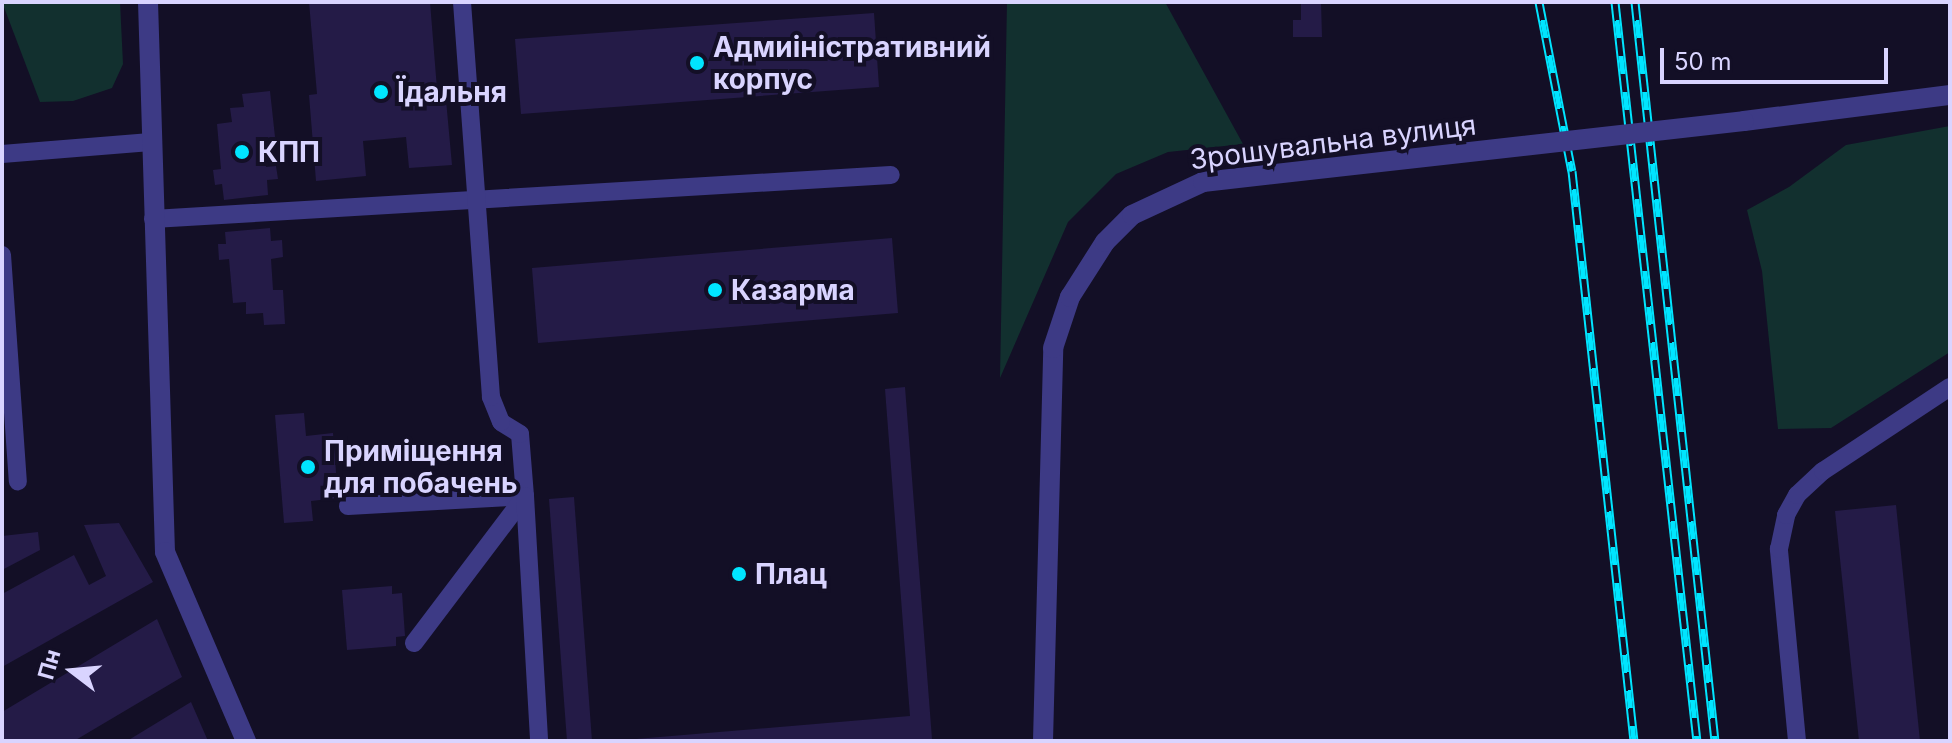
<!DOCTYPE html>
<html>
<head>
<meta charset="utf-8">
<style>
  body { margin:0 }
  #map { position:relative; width:1952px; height:743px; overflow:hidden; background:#130f26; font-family:Inter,sans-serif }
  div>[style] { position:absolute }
  .green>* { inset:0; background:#12302f }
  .building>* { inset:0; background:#241b47 }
  .lane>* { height:18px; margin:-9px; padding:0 9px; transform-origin:9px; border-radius:9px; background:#3d3a85 }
  .street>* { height:20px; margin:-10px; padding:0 10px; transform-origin:10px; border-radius:10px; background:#3d3a85 }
  .rail>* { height:9px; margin-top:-4.5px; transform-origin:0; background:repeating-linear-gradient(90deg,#130f26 0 18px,#00e5ff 0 36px); box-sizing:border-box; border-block:2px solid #00e5ff }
  .street-bridge>* { height:20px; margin:-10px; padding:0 10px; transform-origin:10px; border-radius:10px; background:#3d3a85 }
  .dots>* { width:22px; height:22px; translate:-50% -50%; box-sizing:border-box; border:4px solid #130f26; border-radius:50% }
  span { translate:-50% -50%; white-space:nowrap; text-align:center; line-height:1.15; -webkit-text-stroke:8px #130f26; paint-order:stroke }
  .poi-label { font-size:28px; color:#d9d4ff; font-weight:700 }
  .left { translate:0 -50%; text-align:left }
  .street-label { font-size:28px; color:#d9d4ff }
  .frame { position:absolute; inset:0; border:4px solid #d9d4ff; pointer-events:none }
  .north { position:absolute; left:32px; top:631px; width:80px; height:80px; -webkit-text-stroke:6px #130f26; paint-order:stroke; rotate:286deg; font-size:22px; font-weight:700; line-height:32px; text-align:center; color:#d9d4ff }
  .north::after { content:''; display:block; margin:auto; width:28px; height:36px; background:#d9d4ff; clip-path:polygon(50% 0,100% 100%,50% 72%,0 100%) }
  .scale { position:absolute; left:1660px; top:48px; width:228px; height:36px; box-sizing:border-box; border:4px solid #d9d4ff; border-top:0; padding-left:10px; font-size:24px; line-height:28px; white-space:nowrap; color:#d9d4ff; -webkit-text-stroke:6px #130f26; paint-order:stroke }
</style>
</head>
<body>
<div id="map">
  <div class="green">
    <i style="clip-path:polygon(2px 2px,120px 2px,123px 64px,112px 88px,73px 101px,40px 102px)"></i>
    <i style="clip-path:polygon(1007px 2px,1165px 2px,1243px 144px,1168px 152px,1116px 174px,1068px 222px,1000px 378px)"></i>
    <i style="clip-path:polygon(1950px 126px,1950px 352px,1831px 428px,1778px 429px,1762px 271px,1747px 210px,1789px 187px,1846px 145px)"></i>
  </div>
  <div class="building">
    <i style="clip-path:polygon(309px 2px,430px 2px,437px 89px,445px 89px,452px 165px,409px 168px,406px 137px,363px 141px,366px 176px,316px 181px,309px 95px,317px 94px)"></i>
    <i style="clip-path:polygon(1301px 2px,1321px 2px,1322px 37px,1293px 37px,1293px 20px,1301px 20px)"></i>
    <i style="clip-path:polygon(874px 13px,879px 87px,521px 114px,515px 39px)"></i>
    <i style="clip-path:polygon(270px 91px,275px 137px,263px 138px,266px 167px,276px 166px,278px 179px,267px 180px,268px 195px,224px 200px,222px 184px,215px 185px,213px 170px,221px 169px,217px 124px,232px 122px,230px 108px,244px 107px,242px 94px)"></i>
    <i style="clip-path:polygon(270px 228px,271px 241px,282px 240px,283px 257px,271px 259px,273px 290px,283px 290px,285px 324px,264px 325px,263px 313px,246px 314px,246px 302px,233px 303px,229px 259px,219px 260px,218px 244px,226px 244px,225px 232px)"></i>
    <i style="clip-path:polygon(892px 238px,898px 313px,538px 343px,532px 268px)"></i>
    <i style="clip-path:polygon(905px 387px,932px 739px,612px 741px,910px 716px,885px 389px)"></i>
    <i style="clip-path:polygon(304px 413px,306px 436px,333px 433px,338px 498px,311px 501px,313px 521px,284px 523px,275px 415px)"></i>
    <i style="clip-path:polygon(574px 497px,592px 741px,567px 741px,549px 499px)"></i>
    <i style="clip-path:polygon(1896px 505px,1920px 741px,1859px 741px,1835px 511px)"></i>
    <i style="clip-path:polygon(119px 523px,153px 582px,2px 667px,2px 594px,74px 555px,89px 585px,106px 576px,84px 525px)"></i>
    <i style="clip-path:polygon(38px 532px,40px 550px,2px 570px,2px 536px)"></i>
    <i style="clip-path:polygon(392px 586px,392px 594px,402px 593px,405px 636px,396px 637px,396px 646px,347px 650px,342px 590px)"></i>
    <i style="clip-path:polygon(157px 619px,182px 677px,74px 741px,2px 741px,2px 712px)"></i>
    <i style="clip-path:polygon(191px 702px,208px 741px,127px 741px)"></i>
  </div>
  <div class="lane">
    <i style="left:2px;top:154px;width:149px;rotate:-4.6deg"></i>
    <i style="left:153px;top:219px;width:739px;rotate:-3.41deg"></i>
    <i style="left:2px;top:255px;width:227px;rotate:86deg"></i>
    <i style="left:348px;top:506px;width:177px;rotate:-3.2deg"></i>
    <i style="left:525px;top:496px;width:62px;rotate:-94.6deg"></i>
    <i style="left:520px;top:434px;width:22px;rotate:-148deg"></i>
    <i style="left:501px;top:422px;width:27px;rotate:-112deg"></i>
    <i style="left:491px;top:397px;width:396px;rotate:-94.2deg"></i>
    <i style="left:414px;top:643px;width:184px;rotate:-52.9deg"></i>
    <i style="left:525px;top:496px;width:245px;rotate:86.7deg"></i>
    <i style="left:1797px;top:741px;width:193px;rotate:-95.4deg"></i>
    <i style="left:1779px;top:549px;width:35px;rotate:-78deg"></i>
    <i style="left:1786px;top:515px;width:23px;rotate:-61deg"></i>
    <i style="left:1797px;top:495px;width:35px;rotate:-43deg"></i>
    <i style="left:1823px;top:471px;width:152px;rotate:-33.5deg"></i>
  </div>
  <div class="street">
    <i style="left:148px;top:2px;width:550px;rotate:88.23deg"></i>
    <i style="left:165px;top:552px;width:206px;rotate:66.8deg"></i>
    <i style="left:1744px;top:121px;width:208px;rotate:-7.2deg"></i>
    <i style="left:1043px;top:741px;width:393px;rotate:-88.5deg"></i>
    <i style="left:1053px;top:348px;width:54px;rotate:-71.6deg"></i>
    <i style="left:1070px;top:297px;width:65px;rotate:-57.5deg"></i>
    <i style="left:1105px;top:242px;width:38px;rotate:-45deg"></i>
    <i style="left:1132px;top:215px;width:78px;rotate:-24.9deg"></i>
  </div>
  <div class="rail">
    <i style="left:1539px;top:2px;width:172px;rotate:79deg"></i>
    <i style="left:1572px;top:171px;width:573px;rotate:83.79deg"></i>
    <i style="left:1615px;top:2px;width:744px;rotate:83.67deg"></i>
    <i style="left:1635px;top:2px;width:743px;rotate:83.82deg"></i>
  </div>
  <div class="street-bridge">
    <i style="left:1203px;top:182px;width:544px;rotate:-6.43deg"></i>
  </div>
  <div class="dots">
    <i style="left:697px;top:63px;background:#00e5ff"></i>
    <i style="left:381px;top:92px;background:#00e5ff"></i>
    <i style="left:242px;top:152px;background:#00e5ff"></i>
    <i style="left:715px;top:290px;background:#00e5ff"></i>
    <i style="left:308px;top:467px;background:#00e5ff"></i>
    <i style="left:739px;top:574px;background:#00e5ff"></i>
  </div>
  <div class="poi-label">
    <span class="left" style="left:713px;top:63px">Адмиіністративний<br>корпус</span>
    <span class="left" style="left:397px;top:92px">Їдальня</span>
    <span class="left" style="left:258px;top:152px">КПП</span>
    <span class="left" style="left:731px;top:290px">Казарма</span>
    <span class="left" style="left:324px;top:467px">Приміщення<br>для побачень</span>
    <span class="left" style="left:755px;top:574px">Плац</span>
  </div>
  <div class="street-label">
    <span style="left:1333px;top:142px;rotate:-7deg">Зрошувальна вулиця</span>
  </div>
  <div class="frame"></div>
  <div class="north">Пн</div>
  <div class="scale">50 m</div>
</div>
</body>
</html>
